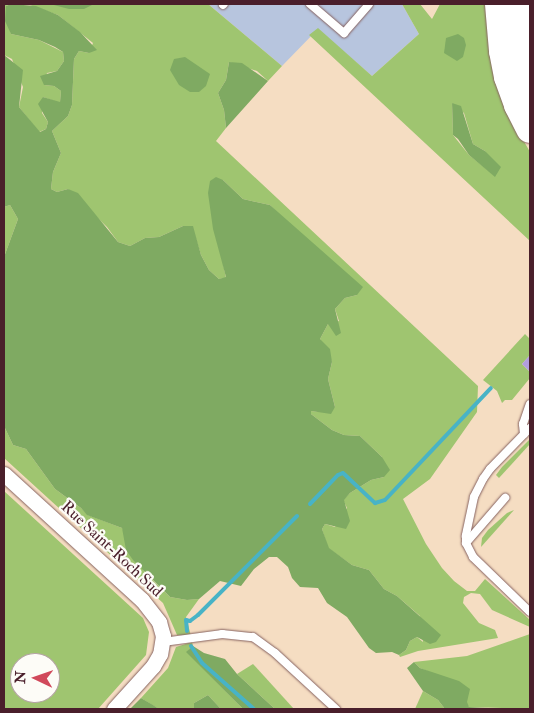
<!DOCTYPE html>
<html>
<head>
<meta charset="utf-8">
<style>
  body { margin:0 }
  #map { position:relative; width:534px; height:713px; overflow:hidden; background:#f5ddc2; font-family:"IM FELL Double Pica",serif }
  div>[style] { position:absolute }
  .industrial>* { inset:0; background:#b7c5de }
  .green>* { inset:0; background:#9fc570 }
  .forest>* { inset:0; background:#7faa62 }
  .stream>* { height:4px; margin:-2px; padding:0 2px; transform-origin:2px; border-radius:2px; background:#48b3c6 }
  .building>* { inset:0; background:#b29fdd }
  .roads { filter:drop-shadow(0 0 1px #866260) drop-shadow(0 0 1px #866260) }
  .service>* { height:8px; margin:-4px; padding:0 4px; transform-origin:4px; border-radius:4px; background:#fff }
  .minor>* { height:15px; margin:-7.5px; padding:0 7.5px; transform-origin:7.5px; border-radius:7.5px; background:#fff }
  .motorway>* { height:28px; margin:-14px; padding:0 14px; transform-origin:14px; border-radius:14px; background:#fff }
  span { translate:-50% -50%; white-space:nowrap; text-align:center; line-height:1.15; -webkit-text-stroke:4.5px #fdfcf7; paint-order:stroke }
  .street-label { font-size:16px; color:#4a1f2b }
  .frame { position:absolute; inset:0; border:5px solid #4a1f2b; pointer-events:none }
  .north { position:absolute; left:10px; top:653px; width:50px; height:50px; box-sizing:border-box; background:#fdfcf7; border:1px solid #b5a4a5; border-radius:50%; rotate:273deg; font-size:14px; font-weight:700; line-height:20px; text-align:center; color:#4a1f2b }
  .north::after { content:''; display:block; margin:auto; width:18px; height:22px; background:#d1495b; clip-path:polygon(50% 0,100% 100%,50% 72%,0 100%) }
</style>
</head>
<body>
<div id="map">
  <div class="industrial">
    <i style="clip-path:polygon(208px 4px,402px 4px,419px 34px,372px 76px,318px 29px,282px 66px)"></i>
  </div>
  <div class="green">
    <i style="clip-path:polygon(4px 4px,11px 4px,6px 6px,11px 34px,39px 40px,63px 52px,64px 61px,57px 71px,47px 73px,44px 85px,54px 86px,61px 91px,60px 103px,43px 97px,42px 113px,48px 122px,46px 129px,39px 132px,19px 107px,23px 87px,12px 59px,4px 55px)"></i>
    <i style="clip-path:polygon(27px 4px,208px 4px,282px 66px,268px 81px,257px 71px,229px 62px,226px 80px,218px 93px,224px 110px,226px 128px,216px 141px,478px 386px,477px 412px,430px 479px,403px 499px,426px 544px,442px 568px,454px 581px,467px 591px,475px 591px,485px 579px,530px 620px,530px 627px,492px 610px,480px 594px,471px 593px,464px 597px,463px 603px,479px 623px,495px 630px,498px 638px,418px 651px,400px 657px,399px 655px,406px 650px,410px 641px,417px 637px,423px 642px,420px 616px,397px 596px,384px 589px,369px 570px,352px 565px,328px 548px,322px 529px,325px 524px,335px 527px,347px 508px,343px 500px,350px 493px,371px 480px,384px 477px,382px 457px,360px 436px,344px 435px,332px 430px,311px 414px,311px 411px,319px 412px,335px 407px,328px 379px,332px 362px,320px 339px,328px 324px,339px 321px,335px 309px,345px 298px,357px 295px,270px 205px,243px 199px,223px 180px,223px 263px,226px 278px,219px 279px,209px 270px,201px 255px,192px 226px,183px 226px,159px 237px,145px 238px,130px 246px,118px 242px,107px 227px,68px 189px,57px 192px,51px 189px,53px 172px,61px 153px,52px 131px,68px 116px,72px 105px,74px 59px,79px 51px,89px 53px,93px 43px,58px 15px)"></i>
    <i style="clip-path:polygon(evenodd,402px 4px,420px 4px,432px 19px,440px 4px,488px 4px,513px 122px,530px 152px,530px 241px,309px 35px,318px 28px,372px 76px,419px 34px,402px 4px,452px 103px,464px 113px,473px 144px,485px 151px,495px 176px,469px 155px,453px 135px,452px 103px)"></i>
    <i style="clip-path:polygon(10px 205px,18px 219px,4px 257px,4px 207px)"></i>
    <i style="clip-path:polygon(525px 334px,530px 339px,530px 355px,522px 364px,530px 372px,530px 378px,512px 400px,505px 400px,502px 403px,497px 391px,483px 380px)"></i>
    <i style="clip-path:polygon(4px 426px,13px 445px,26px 449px,55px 489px,81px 508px,88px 515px,122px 528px,145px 573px,170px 597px,187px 600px,199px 599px,186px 617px,191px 636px,177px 635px,163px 603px,4px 458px)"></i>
    <i style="clip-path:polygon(530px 439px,530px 444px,499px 478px,496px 475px,502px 467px)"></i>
    <i style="clip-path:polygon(evenodd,4px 491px,143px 618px,149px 632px,146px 655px,98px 709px,4px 709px,4px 491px,20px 663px,50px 663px,50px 693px,20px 693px,20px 663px)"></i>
    <i style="clip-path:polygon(514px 510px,481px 547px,482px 538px,488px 530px,507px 513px)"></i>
    <i style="clip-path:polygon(530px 634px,530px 709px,469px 707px,437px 675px,420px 668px,414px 662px,467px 656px)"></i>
    <i style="clip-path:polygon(192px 642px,193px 646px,187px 652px,243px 709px,221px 709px,208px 695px,194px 703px,194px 709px,159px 709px,141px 698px,168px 668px,176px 647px)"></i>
    <i style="clip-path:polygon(253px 664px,294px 709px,275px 709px,237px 674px)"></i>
    <i style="clip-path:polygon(423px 691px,438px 700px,445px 709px,415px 709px)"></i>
  </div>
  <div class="forest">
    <i style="clip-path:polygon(11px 4px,36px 6px,58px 15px,80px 32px,97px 50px,89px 53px,79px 51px,74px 59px,72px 105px,68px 116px,52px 131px,61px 153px,53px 172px,51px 189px,57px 192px,68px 189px,78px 193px,118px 242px,130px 246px,145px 238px,159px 237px,183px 226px,193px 226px,201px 255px,209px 270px,219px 279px,226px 277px,213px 229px,208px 193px,210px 181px,216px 177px,223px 180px,243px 199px,270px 205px,363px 287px,357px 295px,345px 298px,335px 309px,341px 333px,336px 336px,328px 324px,320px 339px,330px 349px,332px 362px,328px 379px,335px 407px,331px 414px,311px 411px,311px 414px,332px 430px,344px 435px,360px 436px,382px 457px,390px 470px,384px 477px,371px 480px,350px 493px,344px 500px,350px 521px,346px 529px,325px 524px,322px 529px,329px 548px,352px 565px,369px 570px,384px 589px,397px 596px,441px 635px,436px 642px,430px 644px,417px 637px,410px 641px,406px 650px,399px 655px,392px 652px,376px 653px,369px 648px,347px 617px,327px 603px,318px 588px,300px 587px,292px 578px,288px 567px,277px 557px,269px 557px,254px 569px,241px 586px,220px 581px,199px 599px,187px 600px,170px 597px,133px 560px,126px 550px,122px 528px,87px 515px,81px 508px,55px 489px,26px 449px,13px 445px,4px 426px,4px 257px,18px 219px,10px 205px,4px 207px,4px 55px,23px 70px,19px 107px,40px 132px,46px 129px,48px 122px,38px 104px,43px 97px,60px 102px,61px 91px,54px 86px,44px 85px,40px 76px,57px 71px,64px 61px,63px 52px,55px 47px,39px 40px,11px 34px,5px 21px,6px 6px)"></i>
    <i style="clip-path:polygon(50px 4px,94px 4px,84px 9px,69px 9px)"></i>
    <i style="clip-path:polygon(458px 34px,464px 38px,466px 45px,463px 57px,457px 61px,444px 53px,446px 38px)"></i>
    <i style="clip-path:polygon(185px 57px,210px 74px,206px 86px,199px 92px,190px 92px,179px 85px,170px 70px,174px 59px)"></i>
    <i style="clip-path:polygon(229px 62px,242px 63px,268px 81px,226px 128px,224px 110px,218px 93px,226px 80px)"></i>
    <i style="clip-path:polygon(452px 103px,461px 106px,473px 144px,485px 151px,501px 167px,495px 177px,469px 155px,458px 139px,453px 135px)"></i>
    <i style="clip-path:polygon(193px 646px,204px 653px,225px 659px,237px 674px,275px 709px,243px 709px,186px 652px)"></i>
    <i style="clip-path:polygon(414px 662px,420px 668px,459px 681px,470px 689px,467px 702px,469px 707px,508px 709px,445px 709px,438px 700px,423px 691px,407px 668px)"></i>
    <i style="clip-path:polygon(208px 695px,221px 709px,194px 709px,194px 703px)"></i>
    <i style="clip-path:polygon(141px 698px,153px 705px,159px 709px,130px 709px)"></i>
  </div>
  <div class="stream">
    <i style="left:310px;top:504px;width:40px;rotate:-46deg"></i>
    <i style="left:338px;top:475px;width:5px;rotate:-22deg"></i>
    <i style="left:343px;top:473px;width:44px;rotate:43.2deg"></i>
    <i style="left:375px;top:503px;width:10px;rotate:-17deg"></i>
    <i style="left:385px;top:500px;width:154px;rotate:-46.6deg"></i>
    <i style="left:187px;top:631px;width:11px;rotate:-95deg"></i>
    <i style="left:186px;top:620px;width:4px;rotate:14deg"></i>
    <i style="left:190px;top:621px;width:10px;rotate:-37deg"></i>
    <i style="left:198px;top:615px;width:140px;rotate:-45deg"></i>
    <i style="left:191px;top:646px;width:20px;rotate:57deg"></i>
    <i style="left:202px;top:663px;width:69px;rotate:41.5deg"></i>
  </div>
  <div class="building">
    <i style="clip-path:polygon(530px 355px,530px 372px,522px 364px)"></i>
  </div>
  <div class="roads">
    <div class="service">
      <i style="left:310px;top:4px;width:45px;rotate:40.5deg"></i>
      <i style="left:344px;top:33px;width:38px;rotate:-49deg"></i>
      <i style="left:223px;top:5px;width:1px;rotate:-45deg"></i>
      <i style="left:530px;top:428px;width:57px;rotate:134.3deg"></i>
      <i style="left:490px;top:469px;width:12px;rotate:125deg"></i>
      <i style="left:483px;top:479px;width:20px;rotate:117deg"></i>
      <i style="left:474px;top:497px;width:40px;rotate:102deg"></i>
      <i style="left:466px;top:536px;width:7px;rotate:90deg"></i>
      <i style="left:466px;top:543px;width:16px;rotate:63deg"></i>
      <i style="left:473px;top:557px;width:79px;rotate:44deg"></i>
      <i style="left:524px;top:434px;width:10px;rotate:-96deg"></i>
      <i style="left:523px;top:424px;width:21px;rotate:-71deg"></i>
      <i style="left:466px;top:543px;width:60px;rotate:-49.1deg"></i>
      <i style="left:163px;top:642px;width:60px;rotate:-7.7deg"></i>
      <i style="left:222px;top:634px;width:31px;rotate:6deg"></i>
      <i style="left:253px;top:637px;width:27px;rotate:36deg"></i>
      <i style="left:275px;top:653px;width:83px;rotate:42.6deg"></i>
    </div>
    <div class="minor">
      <i style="left:4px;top:474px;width:187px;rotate:42.4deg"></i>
      <i style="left:142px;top:600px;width:28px;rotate:52deg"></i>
      <i style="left:159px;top:622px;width:15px;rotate:74deg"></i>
      <i style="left:163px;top:636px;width:18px;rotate:99deg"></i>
      <i style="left:160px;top:654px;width:14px;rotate:120deg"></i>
      <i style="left:153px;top:666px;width:58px;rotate:132.2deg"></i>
    </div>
    <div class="motorway">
      <i style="left:499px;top:4px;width:47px;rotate:85.1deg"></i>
      <i style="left:503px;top:51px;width:26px;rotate:79deg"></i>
      <i style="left:508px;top:77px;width:30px;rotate:70deg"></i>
      <i style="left:518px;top:105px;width:27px;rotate:63deg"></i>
      <i style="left:523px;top:4px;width:38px;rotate:93deg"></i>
      <i style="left:521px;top:42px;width:44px;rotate:78.2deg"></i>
    </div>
  </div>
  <div class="street-label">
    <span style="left:112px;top:549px;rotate:43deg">Rue Saint-Roch Sud</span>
  </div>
  <div class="frame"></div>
  <div class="north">N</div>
</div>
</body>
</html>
